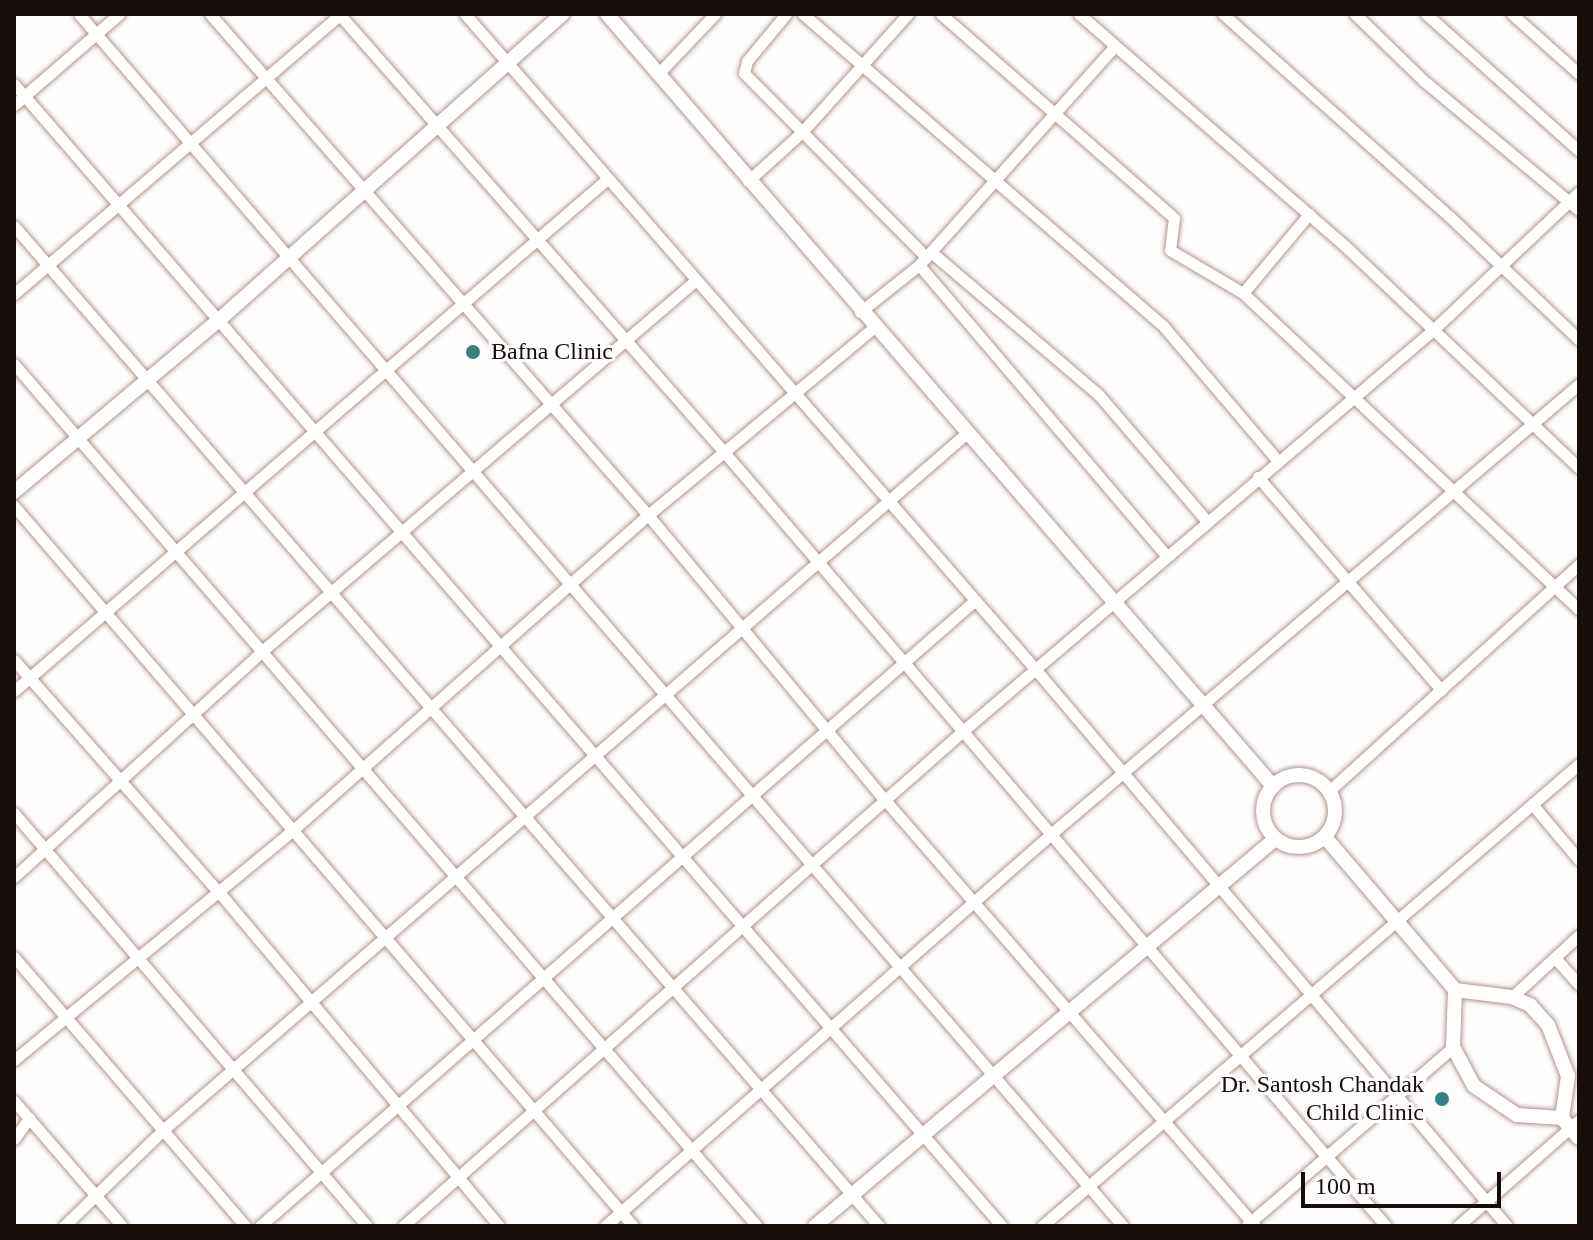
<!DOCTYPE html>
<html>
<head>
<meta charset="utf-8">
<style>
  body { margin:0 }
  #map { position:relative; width:1593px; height:1240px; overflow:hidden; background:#fcfcfc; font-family:"Times New Roman",serif }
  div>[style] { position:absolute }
  .roads { filter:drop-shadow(0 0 2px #b2948b) drop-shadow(0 0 2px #b2948b) }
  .minor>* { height:11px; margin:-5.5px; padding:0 5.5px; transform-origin:5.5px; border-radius:5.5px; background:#fff }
  .tertiary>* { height:14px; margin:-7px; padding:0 7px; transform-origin:7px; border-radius:7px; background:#fff }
  .tertiary>.ring { margin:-7px; padding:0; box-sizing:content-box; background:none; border:14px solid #fff; border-radius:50% }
  .dots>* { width:22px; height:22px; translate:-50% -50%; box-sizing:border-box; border:4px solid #fcfcfc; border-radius:50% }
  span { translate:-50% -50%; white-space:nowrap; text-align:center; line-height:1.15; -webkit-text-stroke:6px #fcfcfc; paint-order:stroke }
  .poi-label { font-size:24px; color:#170d0a }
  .left { translate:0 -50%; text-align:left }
  .right { translate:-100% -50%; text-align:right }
  .frame { position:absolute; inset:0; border:16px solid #170d0a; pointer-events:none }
  .scale { position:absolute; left:1301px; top:1172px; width:200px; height:36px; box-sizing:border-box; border:4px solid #170d0a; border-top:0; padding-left:10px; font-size:24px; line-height:28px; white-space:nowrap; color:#170d0a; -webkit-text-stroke:6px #fcfcfc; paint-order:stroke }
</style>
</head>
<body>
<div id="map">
  <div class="roads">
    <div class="minor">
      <i style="left:79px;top:14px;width:1600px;rotate:49.26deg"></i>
      <i style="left:210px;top:14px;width:665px;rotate:48.84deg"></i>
      <i style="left:648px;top:515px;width:371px;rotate:50.3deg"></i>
      <i style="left:885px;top:800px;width:564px;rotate:49.02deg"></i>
      <i style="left:339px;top:14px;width:583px;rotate:48.68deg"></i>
      <i style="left:724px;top:452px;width:1018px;rotate:49.46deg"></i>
      <i style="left:465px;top:14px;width:870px;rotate:48.96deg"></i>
      <i style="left:1036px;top:670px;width:729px;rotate:49.73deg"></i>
      <i style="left:786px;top:14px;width:61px;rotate:129.7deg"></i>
      <i style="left:747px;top:61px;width:12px;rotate:104deg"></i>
      <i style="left:744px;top:73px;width:259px;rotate:45.3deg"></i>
      <i style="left:803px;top:14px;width:478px;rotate:40.9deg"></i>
      <i style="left:1164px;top:327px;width:175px;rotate:49.6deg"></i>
      <i style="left:941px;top:14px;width:310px;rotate:41.2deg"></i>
      <i style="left:1174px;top:218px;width:32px;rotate:97deg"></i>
      <i style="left:1170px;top:250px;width:85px;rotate:30.5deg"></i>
      <i style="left:1243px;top:293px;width:462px;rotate:43.3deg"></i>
      <i style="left:1079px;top:14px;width:352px;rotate:41.1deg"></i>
      <i style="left:1344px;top:245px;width:324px;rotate:43.5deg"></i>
      <i style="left:1223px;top:14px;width:305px;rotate:41.8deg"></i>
      <i style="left:1450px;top:217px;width:178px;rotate:43.6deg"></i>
      <i style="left:1355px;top:14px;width:96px;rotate:44.2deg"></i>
      <i style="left:1424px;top:81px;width:202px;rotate:39.8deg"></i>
      <i style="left:1426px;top:14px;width:205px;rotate:41.8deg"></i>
      <i style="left:1512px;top:14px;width:90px;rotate:41.8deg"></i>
      <i style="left:658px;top:74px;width:83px;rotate:-46.5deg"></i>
      <i style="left:14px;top:84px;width:1510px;rotate:49.14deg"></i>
      <i style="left:14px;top:105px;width:139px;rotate:-40.9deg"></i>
      <i style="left:748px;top:181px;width:73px;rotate:-42.2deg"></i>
      <i style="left:802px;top:132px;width:159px;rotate:-48.1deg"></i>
      <i style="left:14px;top:226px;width:1322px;rotate:49.14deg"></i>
      <i style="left:931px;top:252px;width:219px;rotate:40.4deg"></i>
      <i style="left:1098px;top:394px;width:167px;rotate:49.4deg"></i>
      <i style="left:919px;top:265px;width:382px;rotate:49.6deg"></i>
      <i style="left:1243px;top:293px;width:103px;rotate:-50.1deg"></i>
      <i style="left:14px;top:294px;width:430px;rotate:-40.6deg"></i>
      <i style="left:860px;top:312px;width:75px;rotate:-38.5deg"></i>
      <i style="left:919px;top:265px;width:294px;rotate:-48.2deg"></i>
      <i style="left:14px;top:364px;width:1138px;rotate:49.24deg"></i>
      <i style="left:1258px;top:477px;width:281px;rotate:49.3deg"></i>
      <i style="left:14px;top:506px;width:950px;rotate:49.31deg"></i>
      <i style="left:14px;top:660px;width:308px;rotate:48.6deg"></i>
      <i style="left:218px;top:891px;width:437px;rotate:50deg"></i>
      <i style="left:14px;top:691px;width:782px;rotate:-40.8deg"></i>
      <i style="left:1329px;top:791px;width:338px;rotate:-42.2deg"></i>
      <i style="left:1532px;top:804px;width:73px;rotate:50deg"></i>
      <i style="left:14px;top:813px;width:543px;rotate:49.48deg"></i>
      <i style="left:14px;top:877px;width:334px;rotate:-42.3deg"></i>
      <i style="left:261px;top:652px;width:571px;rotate:-40.53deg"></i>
      <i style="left:14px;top:957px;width:355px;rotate:49.3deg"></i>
      <i style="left:1555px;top:958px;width:36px;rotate:48deg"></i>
      <i style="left:1512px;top:997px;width:91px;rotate:-42.8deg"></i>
      <i style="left:14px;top:1060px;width:362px;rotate:-39.5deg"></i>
      <i style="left:293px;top:830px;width:475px;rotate:-41.6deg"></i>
      <i style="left:648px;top:515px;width:293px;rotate:-39.7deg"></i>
      <i style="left:14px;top:1101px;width:165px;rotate:49.2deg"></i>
      <i style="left:14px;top:1139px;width:26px;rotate:-54deg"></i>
      <i style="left:1247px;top:1225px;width:272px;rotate:-40.8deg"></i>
      <i style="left:64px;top:1226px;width:138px;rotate:-44.1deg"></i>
      <i style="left:163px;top:1130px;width:1065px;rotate:-40.93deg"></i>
      <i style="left:260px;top:1226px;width:947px;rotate:-41.19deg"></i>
      <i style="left:403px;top:1226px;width:749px;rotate:-41.48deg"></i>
      <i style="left:964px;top:730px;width:616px;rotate:-40.46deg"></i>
      <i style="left:1433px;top:330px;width:201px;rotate:-43.4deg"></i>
      <i style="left:605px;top:1226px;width:594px;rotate:-41.31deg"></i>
      <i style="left:1051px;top:834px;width:694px;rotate:-40.44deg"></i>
      <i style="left:1042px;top:1226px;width:708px;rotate:-40.71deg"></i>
      <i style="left:1458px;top:1226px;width:161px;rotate:-41.2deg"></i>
    </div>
    <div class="tertiary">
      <i style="left:607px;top:14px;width:1020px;rotate:49.22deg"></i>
      <i style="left:14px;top:492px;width:268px;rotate:-40deg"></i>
      <i style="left:219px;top:320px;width:460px;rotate:-41.7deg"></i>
      <i class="ring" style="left:1263px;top:775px;width:58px;height:58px"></i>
      <i style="left:1325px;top:837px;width:201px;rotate:49.6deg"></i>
      <i style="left:1455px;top:990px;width:57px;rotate:7deg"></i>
      <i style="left:1512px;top:997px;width:20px;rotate:24deg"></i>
      <i style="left:1530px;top:1005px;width:27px;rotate:48deg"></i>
      <i style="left:1548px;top:1025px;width:55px;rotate:68.6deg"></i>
      <i style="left:1568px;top:1076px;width:42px;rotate:98.1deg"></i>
      <i style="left:1562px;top:1118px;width:26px;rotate:50deg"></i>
      <i style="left:1455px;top:990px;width:57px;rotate:92deg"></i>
      <i style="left:1453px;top:1047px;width:44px;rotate:61.7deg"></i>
      <i style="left:1474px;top:1086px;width:52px;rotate:34deg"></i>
      <i style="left:1517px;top:1115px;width:45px;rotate:3.8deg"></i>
      <i style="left:815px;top:1226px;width:601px;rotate:-40.07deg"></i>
    </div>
  </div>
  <div class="dots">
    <i style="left:473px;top:352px;background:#37807f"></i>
    <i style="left:1442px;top:1099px;background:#37807f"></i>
  </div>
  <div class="poi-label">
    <span class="left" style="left:491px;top:352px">Bafna Clinic</span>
    <span class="right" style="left:1424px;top:1099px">Dr. Santosh Chandak<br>Child Clinic</span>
  </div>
  <div class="frame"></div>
  <div class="scale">100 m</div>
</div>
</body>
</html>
